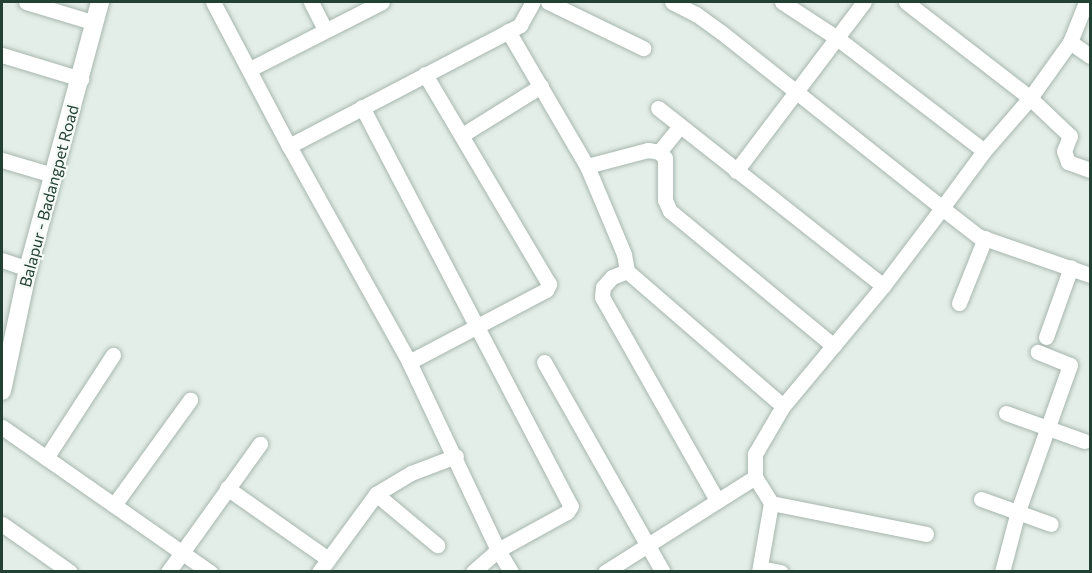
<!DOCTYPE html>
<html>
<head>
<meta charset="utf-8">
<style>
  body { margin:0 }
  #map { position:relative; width:1092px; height:573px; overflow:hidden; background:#e4eee8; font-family:Commissioner,sans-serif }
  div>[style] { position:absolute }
  .roads { filter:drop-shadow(0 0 2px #a6b6ae) drop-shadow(0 0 2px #a6b6ae) }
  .street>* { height:15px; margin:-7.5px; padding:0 7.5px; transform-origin:7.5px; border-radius:7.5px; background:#fff }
  .secondary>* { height:18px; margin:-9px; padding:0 9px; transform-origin:9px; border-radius:9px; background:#fff }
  span { translate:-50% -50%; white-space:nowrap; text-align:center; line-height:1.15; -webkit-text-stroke:4.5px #f5faf7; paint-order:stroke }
  .street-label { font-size:16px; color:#234034 }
  .frame { position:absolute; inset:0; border:3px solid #234034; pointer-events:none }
</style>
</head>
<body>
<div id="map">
  <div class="roads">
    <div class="street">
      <i style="left:26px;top:2px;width:72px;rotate:16.9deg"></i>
      <i style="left:213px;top:2px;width:163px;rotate:62.2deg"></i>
      <i style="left:289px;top:146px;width:247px;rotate:60.9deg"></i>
      <i style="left:409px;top:362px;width:208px;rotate:64.7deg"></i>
      <i style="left:498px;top:550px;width:26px;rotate:59deg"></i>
      <i style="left:311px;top:2px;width:31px;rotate:63deg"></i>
      <i style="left:548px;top:2px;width:106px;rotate:25.8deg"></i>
      <i style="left:672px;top:2px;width:27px;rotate:27deg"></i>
      <i style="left:696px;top:14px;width:31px;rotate:36deg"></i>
      <i style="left:721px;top:32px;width:283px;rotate:38.5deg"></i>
      <i style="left:942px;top:208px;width:98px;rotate:127.1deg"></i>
      <i style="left:883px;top:286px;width:156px;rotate:129.8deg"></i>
      <i style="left:783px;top:406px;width:56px;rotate:120.3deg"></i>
      <i style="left:755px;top:454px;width:23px;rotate:90deg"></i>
      <i style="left:755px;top:477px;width:31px;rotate:58deg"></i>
      <i style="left:771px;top:503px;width:70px;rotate:99.9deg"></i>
      <i style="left:782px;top:2px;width:66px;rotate:33.2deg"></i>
      <i style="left:837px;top:38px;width:185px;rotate:37.5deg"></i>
      <i style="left:906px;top:2px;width:157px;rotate:37.7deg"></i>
      <i style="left:1030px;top:98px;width:55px;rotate:43.5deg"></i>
      <i style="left:1070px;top:136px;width:16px;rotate:112deg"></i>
      <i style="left:1064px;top:151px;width:12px;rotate:70deg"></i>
      <i style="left:1068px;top:162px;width:23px;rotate:20deg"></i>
      <i style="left:1086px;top:2px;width:43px;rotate:111.8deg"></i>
      <i style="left:1070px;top:42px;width:69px;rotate:125.5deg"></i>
      <i style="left:1030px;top:98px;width:70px;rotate:131deg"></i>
      <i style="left:984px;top:151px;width:71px;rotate:126.4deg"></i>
      <i style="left:942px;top:208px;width:46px;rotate:37.9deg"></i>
      <i style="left:978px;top:236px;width:119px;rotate:19.2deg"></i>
      <i style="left:508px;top:31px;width:156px;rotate:59.7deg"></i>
      <i style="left:587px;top:166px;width:95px;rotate:67.2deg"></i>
      <i style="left:624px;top:254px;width:17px;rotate:80deg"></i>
      <i style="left:627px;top:271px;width:206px;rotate:40.9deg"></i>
      <i style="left:1070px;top:42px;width:24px;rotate:35deg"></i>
      <i style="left:2px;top:55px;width:83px;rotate:16.9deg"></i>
      <i style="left:250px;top:69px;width:148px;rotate:-26.9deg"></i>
      <i style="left:362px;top:107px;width:450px;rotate:62.4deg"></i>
      <i style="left:571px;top:506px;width:7px;rotate:124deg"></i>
      <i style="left:567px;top:512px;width:79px;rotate:151.2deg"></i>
      <i style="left:498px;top:550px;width:33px;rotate:139deg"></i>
      <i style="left:658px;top:108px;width:287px;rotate:38.3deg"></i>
      <i style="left:462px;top:135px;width:93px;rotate:-31.8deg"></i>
      <i style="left:289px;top:146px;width:261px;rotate:-27.6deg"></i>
      <i style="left:520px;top:25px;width:26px;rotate:-61deg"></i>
      <i style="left:659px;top:152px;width:33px;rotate:-51deg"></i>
      <i style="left:2px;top:160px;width:53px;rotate:16.4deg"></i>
      <i style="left:587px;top:166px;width:63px;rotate:-14.7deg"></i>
      <i style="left:648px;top:150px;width:11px;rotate:10deg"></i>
      <i style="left:659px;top:152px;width:8px;rotate:45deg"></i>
      <i style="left:665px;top:158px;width:42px;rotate:90deg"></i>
      <i style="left:665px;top:200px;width:12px;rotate:66deg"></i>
      <i style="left:670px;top:211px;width:212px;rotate:39.5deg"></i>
      <i style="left:736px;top:171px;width:212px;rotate:-52.9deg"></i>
      <i style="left:2px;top:260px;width:28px;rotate:19deg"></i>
      <i style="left:627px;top:271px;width:16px;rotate:158deg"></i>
      <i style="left:612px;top:277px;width:13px;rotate:132deg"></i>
      <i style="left:603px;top:287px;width:10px;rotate:96deg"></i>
      <i style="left:602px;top:297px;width:233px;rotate:60.5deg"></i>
      <i style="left:959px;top:303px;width:70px;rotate:-68.2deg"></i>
      <i style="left:1046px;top:337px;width:74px;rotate:-70.3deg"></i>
      <i style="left:409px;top:362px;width:155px;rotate:-27.7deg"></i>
      <i style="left:546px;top:290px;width:7px;rotate:-63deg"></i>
      <i style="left:549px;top:284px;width:244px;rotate:-120.6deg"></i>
      <i style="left:544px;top:362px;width:241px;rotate:60.5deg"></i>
      <i style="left:1006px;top:413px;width:83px;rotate:19.7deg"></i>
      <i style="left:2px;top:427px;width:254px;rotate:34.9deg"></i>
      <i style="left:46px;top:458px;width:123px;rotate:-57deg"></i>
      <i style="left:227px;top:488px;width:123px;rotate:35.1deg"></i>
      <i style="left:376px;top:494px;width:80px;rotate:39.9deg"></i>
      <i style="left:981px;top:499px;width:74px;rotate:19.7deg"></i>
      <i style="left:771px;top:503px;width:158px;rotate:11.3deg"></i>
      <i style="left:114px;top:505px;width:130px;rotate:-54.1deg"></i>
      <i style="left:2px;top:524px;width:83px;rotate:35.2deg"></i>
      <i style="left:760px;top:568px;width:21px;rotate:11deg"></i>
      <i style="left:168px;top:572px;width:158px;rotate:-54.3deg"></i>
      <i style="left:319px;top:572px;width:97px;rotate:-53.8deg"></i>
      <i style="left:376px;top:494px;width:41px;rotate:-31deg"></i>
      <i style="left:411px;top:473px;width:48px;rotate:-20.7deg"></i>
      <i style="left:605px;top:572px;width:178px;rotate:-32.3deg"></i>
      <i style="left:1002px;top:572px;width:63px;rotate:-75.3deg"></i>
      <i style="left:1018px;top:511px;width:155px;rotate:-70.4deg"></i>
      <i style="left:1070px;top:365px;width:35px;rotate:-158deg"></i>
    </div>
    <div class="secondary">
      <i style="left:2px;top:391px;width:125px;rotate:-78deg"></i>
      <i style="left:28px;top:269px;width:277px;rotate:-74.9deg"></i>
    </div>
  </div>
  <div class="street-label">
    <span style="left:49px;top:196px;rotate:-75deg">Balapur - Badangpet Road</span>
  </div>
  <div class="frame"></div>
</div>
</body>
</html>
